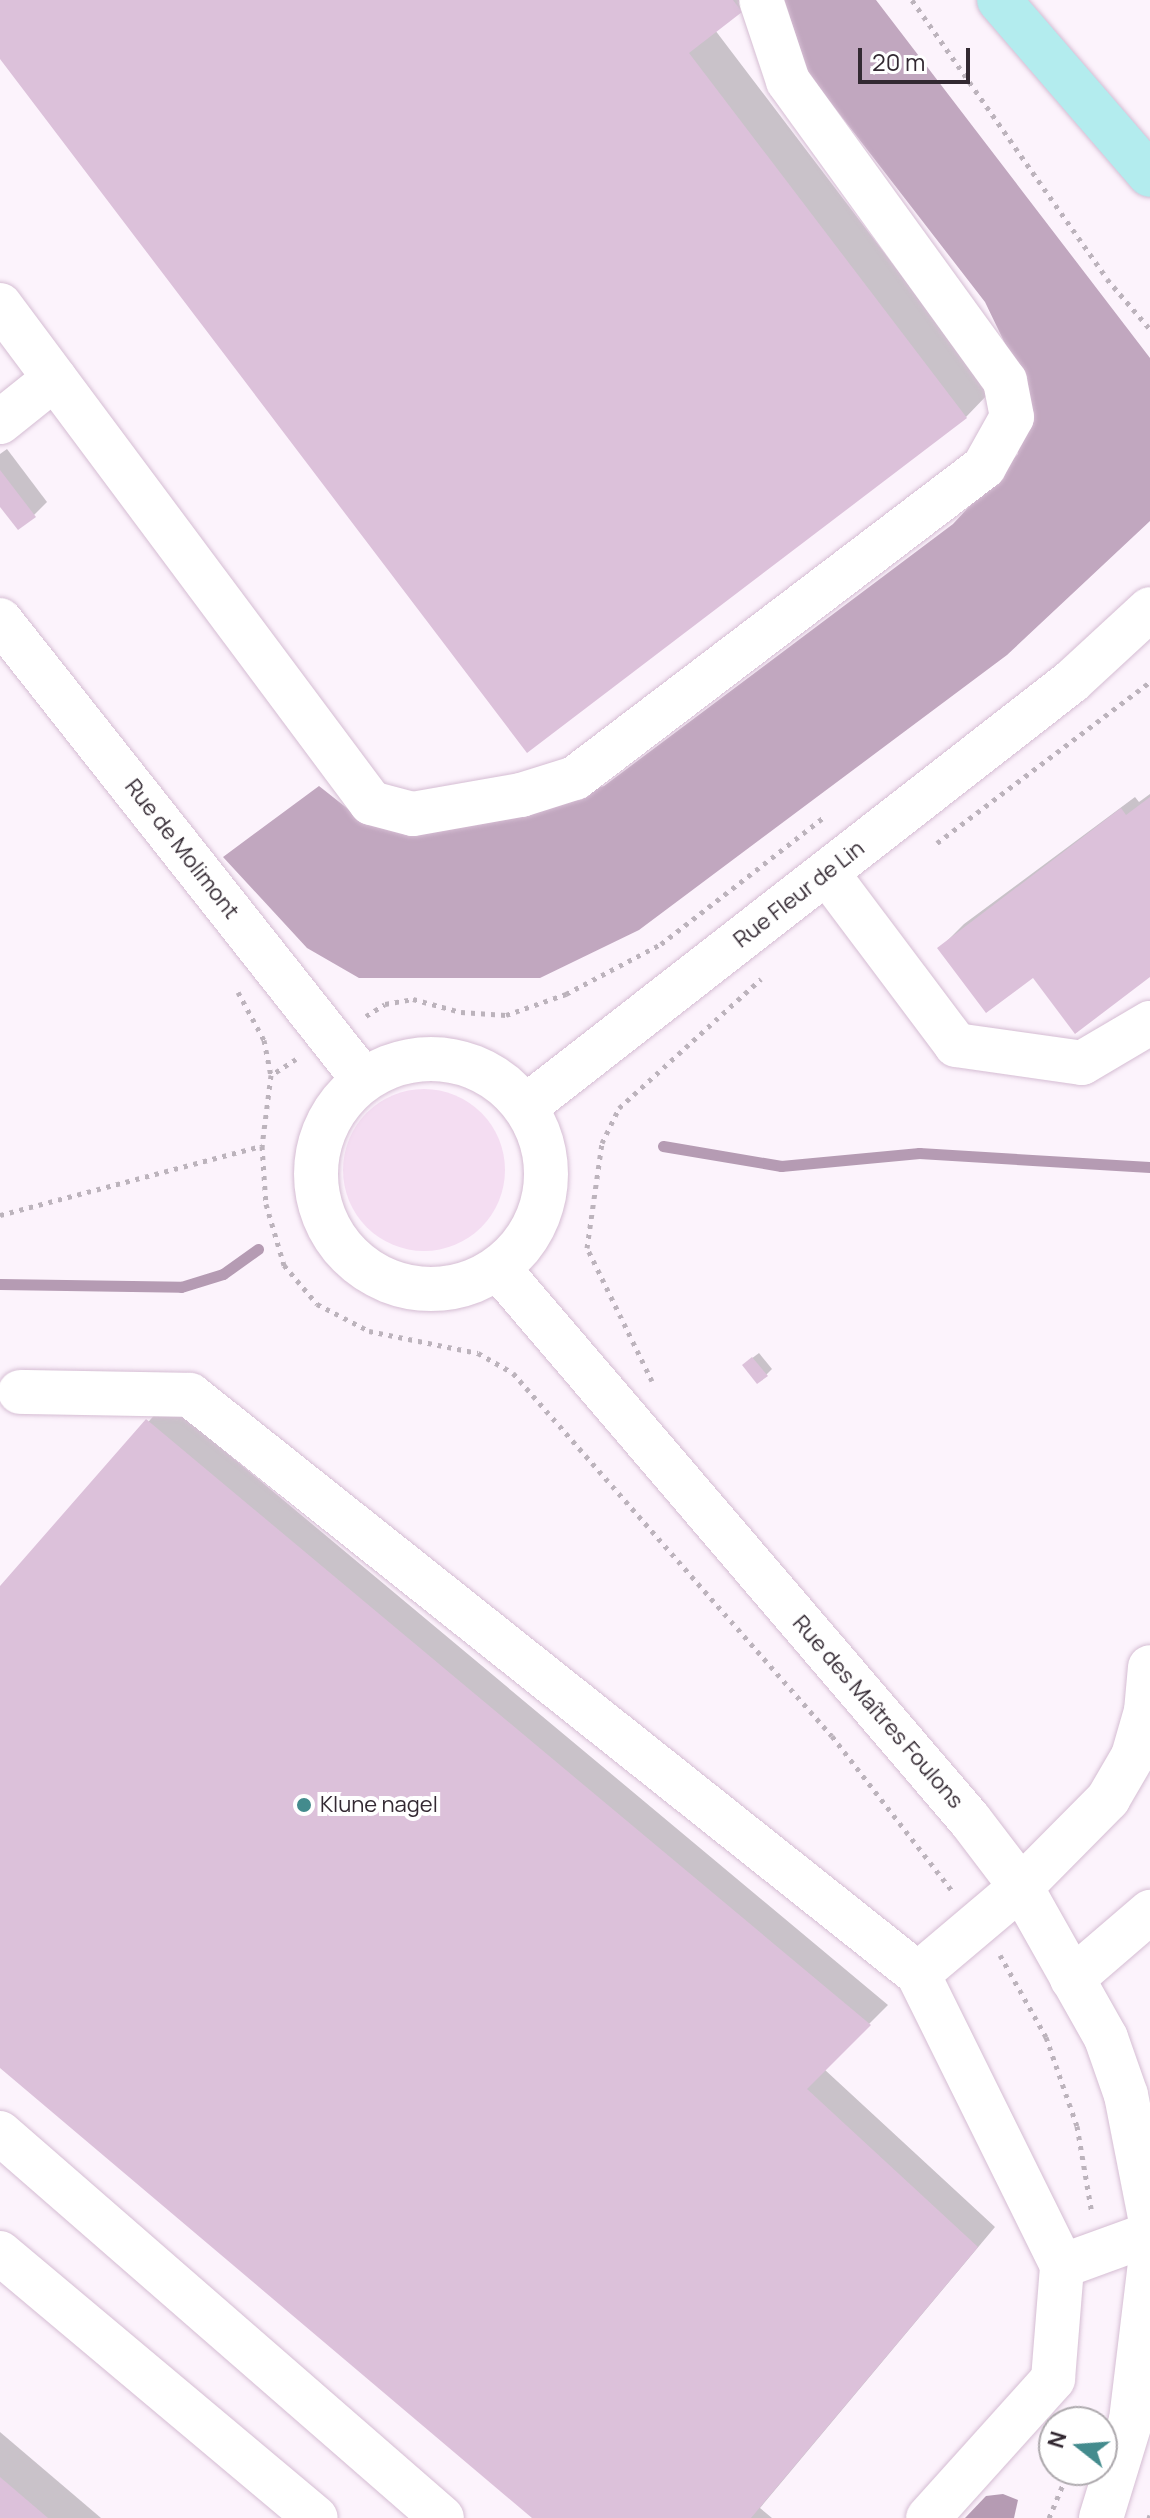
<!DOCTYPE html>
<html>
<head>
<meta charset="utf-8">
<style>
  body { margin:0 }
  #map { position:relative; width:1150px; height:2518px; overflow:hidden; background:#fcf3fc; font-family:Manrope,sans-serif }
  div>[style] { position:absolute }
  .green>* { inset:0; background:#f4ddf2 }
  .round { border-radius:50% }
  .forest>* { inset:0; background:#c1a7bf }
  .water>* { inset:0; background:#b59bb3 }
  .shadow>* { inset:0; background:#0003 }
  .stream>* { height:11px; margin:-5.5px; padding:0 5.5px; transform-origin:5.5px; border-radius:5.5px; background:#b59bb3 }
  .building>* { inset:0; background:#dcc1da }
  .path>* { height:5px; margin-top:-2.5px; transform-origin:0; background:repeating-linear-gradient(90deg,#bcb3bc 0 4px,transparent 0 10px) }
  .roads { filter:drop-shadow(0 0 2px #d5bdd3) drop-shadow(0 0 2px #d5bdd3) }
  .minor>* { height:44px; margin:-22px; padding:0 22px; transform-origin:22px; border-radius:22px; background:#fff }
  .minor>.ring { margin:-22px; padding:0; box-sizing:content-box; background:none; border:44px solid #fff; border-radius:50% }
  .major>* { height:44px; margin:-22px; padding:0 22px; transform-origin:22px; border-radius:22px; background:#b3ecee }
  .dots>* { width:22px; height:22px; translate:-50% -50%; box-sizing:border-box; border:4px solid #fff; border-radius:50% }
  span { translate:-50% -50%; white-space:nowrap; text-align:center; line-height:1.15; -webkit-text-stroke:8px #fff; paint-order:stroke }
  .street-label { font-size:22px; color:#332932 }
  .poi-label { font-size:22px; color:#332932 }
  .left { translate:0 -50%; text-align:left }
  .north { position:absolute; left:1038px; top:2406px; width:80px; height:80px; box-sizing:border-box; background:#fff; border:2px solid #ada9ad; border-radius:50%; rotate:287deg; font-size:22px; font-weight:700; line-height:32px; text-align:center; color:#332932 }
  .north::after { content:''; display:block; margin:auto; width:28px; height:36px; background:#438b8d; clip-path:polygon(50% 0,100% 100%,50% 72%,0 100%) }
  .scale { position:absolute; left:858px; top:48px; width:112px; height:36px; box-sizing:border-box; border:4px solid #332932; border-top:0; padding-left:10px; font-size:24px; line-height:28px; white-space:nowrap; color:#332932; -webkit-text-stroke:6px #fff; paint-order:stroke }
</style>
</head>
<body>
<div id="map">
  <div class="green">
    <i class="round" style="left:343px;top:1089px;width:162px;height:162px"></i>
  </div>
  <div class="forest">
    <i style="clip-path:polygon(774px 0,876px 0,1150px 358px,1150px 521px,1007px 655px,639px 930px,540px 978px,359px 978px,307px 948px,223px 857px,319px 786px,367px 824px,440px 828px,604px 786px,953px 524px,1018px 454px,1023px 381px,985px 302px,804px 68px)"></i>
  </div>
  <div class="water">
    <i style="clip-path:polygon(1003px 2494px,1018px 2500px,1014px 2518px,965px 2518px,986px 2496px)"></i>
  </div>
  <div class="shadow">
    <i style="clip-path:polygon(0 0,752px 0,715px 30px,990px 392px,966px 417px,0 55px)"></i>
    <i style="clip-path:polygon(7px 449px,47px 502px,34px 515px,0 504px,0 454px)"></i>
    <i style="clip-path:polygon(1150px 794px,1150px 975px,940px 948px,964px 924px,1135px 797px,1139px 802px)"></i>
    <i style="clip-path:polygon(759px 1353px,772px 1369px,766px 1375px,751px 1359px)"></i>
    <i style="clip-path:polygon(166px 1402px,888px 2005px,824px 2069px,995px 2227px,760px 2508px,772px 2518px,535px 2518px,0 2065px,0 1589px)"></i>
    <i style="clip-path:polygon(0 2432px,101px 2518px,0 2518px)"></i>
  </div>
  <div class="stream">
    <i style="left:663px;top:1146px;width:120px;rotate:9.6deg"></i>
    <i style="left:781px;top:1166px;width:139px;rotate:-5.4deg"></i>
    <i style="left:919px;top:1153px;width:231px;rotate:3.5deg"></i>
    <i style="left:0;top:1284px;width:181px;rotate:0.9deg"></i>
    <i style="left:181px;top:1287px;width:44px;rotate:-17.2deg"></i>
    <i style="left:223px;top:1274px;width:43px;rotate:-35.5deg"></i>
  </div>
  <div class="building">
    <i style="clip-path:polygon(0 0,733px 0,742px 12px,689px 53px,967px 418px,527px 753px,0 59px)"></i>
    <i style="clip-path:polygon(0 470px,36px 517px,18px 530px,0 507px)"></i>
    <i style="clip-path:polygon(1150px 797px,1150px 977px,1075px 1034px,1033px 978px,986px 1013px,937px 948px,1121px 808px,1126px 815px)"></i>
    <i style="clip-path:polygon(752px 1357px,768px 1376px,757px 1384px,742px 1365px)"></i>
    <i style="clip-path:polygon(146px 1419px,871px 2025px,807px 2089px,978px 2247px,751px 2518px,532px 2518px,0 2068px,0 1586px)"></i>
    <i style="clip-path:polygon(0 2477px,48px 2518px,0 2518px)"></i>
  </div>
  <div class="path">
    <i style="left:912px;top:0;width:340px;rotate:55deg"></i>
    <i style="left:1107px;top:279px;width:66px;rotate:49.3deg"></i>
    <i style="left:937px;top:843px;width:267px;rotate:-37.1deg"></i>
    <i style="left:238px;top:992px;width:55px;rotate:61.6deg"></i>
    <i style="left:264px;top:1040px;width:36px;rotate:79deg"></i>
    <i style="left:366px;top:1016px;width:22px;rotate:-32deg"></i>
    <i style="left:385px;top:1004px;width:28px;rotate:-10deg"></i>
    <i style="left:413px;top:999px;width:50px;rotate:15.2deg"></i>
    <i style="left:461px;top:1012px;width:45px;rotate:3.8deg"></i>
    <i style="left:506px;top:1015px;width:64px;rotate:-19.3deg"></i>
    <i style="left:566px;top:994px;width:107px;rotate:-27.8deg"></i>
    <i style="left:661px;top:944px;width:205px;rotate:-37.9deg"></i>
    <i style="left:296px;top:1059px;width:30px;rotate:147deg"></i>
    <i style="left:271px;top:1075px;width:72px;rotate:97.2deg"></i>
    <i style="left:262px;top:1146px;width:58px;rotate:86.1deg"></i>
    <i style="left:266px;top:1204px;width:64px;rotate:73.6deg"></i>
    <i style="left:284px;top:1265px;width:51px;rotate:49.8deg"></i>
    <i style="left:317px;top:1304px;width:59px;rotate:27.4deg"></i>
    <i style="left:369px;top:1331px;width:111px;rotate:11.4deg"></i>
    <i style="left:478px;top:1353px;width:40px;rotate:29.7deg"></i>
    <i style="left:513px;top:1373px;width:483px;rotate:48.7deg"></i>
    <i style="left:832px;top:1736px;width:199px;rotate:52.2deg"></i>
    <i style="left:0;top:1215px;width:271px;rotate:-14.8deg"></i>
    <i style="left:652px;top:1381px;width:148px;rotate:-116deg"></i>
    <i style="left:587px;top:1248px;width:106px;rotate:-81.9deg"></i>
    <i style="left:602px;top:1143px;width:39px;rotate:-64deg"></i>
    <i style="left:619px;top:1108px;width:192px;rotate:-42.3deg"></i>
    <i style="left:1000px;top:1955px;width:94px;rotate:60.7deg"></i>
    <i style="left:1046px;top:2037px;width:94px;rotate:70.8deg"></i>
    <i style="left:1077px;top:2126px;width:89px;rotate:80.3deg"></i>
    <i style="left:1049px;top:2518px;width:52px;rotate:-67.4deg"></i>
    <i style="left:1149px;top:2518px;width:3px;rotate:-72deg"></i>
  </div>
  <div class="roads">
    <div class="minor">
      <i style="left:0;top:305px;width:621px;rotate:53.31deg"></i>
      <i style="left:371px;top:803px;width:43px;rotate:14.7deg"></i>
      <i style="left:413px;top:814px;width:110px;rotate:-10deg"></i>
      <i style="left:521px;top:795px;width:57px;rotate:-17.5deg"></i>
      <i style="left:575px;top:778px;width:514px;rotate:-37.25deg"></i>
      <i style="left:984px;top:467px;width:57px;rotate:-60.8deg"></i>
      <i style="left:1012px;top:417px;width:37px;rotate:-101deg"></i>
      <i style="left:1005px;top:381px;width:370px;rotate:-125.9deg"></i>
      <i style="left:788px;top:81px;width:85px;rotate:-108.4deg"></i>
      <i style="left:0;top:422px;width:70px;rotate:-38.7deg"></i>
      <i style="left:0;top:620px;width:585px;rotate:51.66deg"></i>
      <i style="left:827px;top:873px;width:215px;rotate:53.1deg"></i>
      <i style="left:956px;top:1045px;width:127px;rotate:8.1deg"></i>
      <i style="left:1082px;top:1063px;width:79px;rotate:-30.5deg"></i>
      <i class="ring" style="left:316px;top:1059px;width:186px;height:186px"></i>
      <i style="left:525px;top:1107px;width:693px;rotate:-37.91deg"></i>
      <i style="left:1072px;top:681px;width:106px;rotate:-42.7deg"></i>
      <i style="left:498px;top:1268px;width:726px;rotate:49.47deg"></i>
      <i style="left:970px;top:1820px;width:84px;rotate:52.7deg"></i>
      <i style="left:1021px;top:1887px;width:173px;rotate:60.6deg"></i>
      <i style="left:1106px;top:2038px;width:60px;rotate:70.7deg"></i>
      <i style="left:1126px;top:2095px;width:124px;rotate:78.9deg"></i>
      <i style="left:20px;top:1392px;width:170px;rotate:1deg"></i>
      <i style="left:190px;top:1395px;width:930px;rotate:38.5deg"></i>
      <i style="left:918px;top:1974px;width:326px;rotate:63.7deg"></i>
      <i style="left:918px;top:1974px;width:135px;rotate:-40.2deg"></i>
      <i style="left:1021px;top:1887px;width:124px;rotate:-45.3deg"></i>
      <i style="left:1108px;top:1799px;width:50px;rotate:-59.8deg"></i>
      <i style="left:1133px;top:1756px;width:47px;rotate:-73.9deg"></i>
      <i style="left:1146px;top:1711px;width:44px;rotate:-84.8deg"></i>
      <i style="left:1072px;top:1979px;width:103px;rotate:-40.7deg"></i>
      <i style="left:0;top:2133px;width:586px;rotate:41.06deg"></i>
      <i style="left:0;top:2253px;width:412px;rotate:40deg"></i>
      <i style="left:928px;top:2518px;width:187px;rotate:-48deg"></i>
      <i style="left:1053px;top:2379px;width:113px;rotate:-85.4deg"></i>
      <i style="left:1062px;top:2266px;width:94px;rotate:-20deg"></i>
      <i style="left:1101px;top:2518px;width:102px;rotate:-73deg"></i>
      <i style="left:1131px;top:2420px;width:157px;rotate:-83.1deg"></i>
    </div>
    <div class="major">
      <i style="left:999px;top:0;width:231px;rotate:49.2deg"></i>
    </div>
  </div>
  <div class="dots">
    <i style="left:304px;top:1805px;background:#438b8d"></i>
  </div>
  <div class="street-label">
    <span style="left:182px;top:849px;rotate:52deg">Rue de Molimont</span>
    <span style="left:799px;top:894px;rotate:-38deg">Rue Fleur de Lin</span>
    <span style="left:878px;top:1712px;rotate:49deg">Rue des Maîtres Foulons</span>
  </div>
  <div class="poi-label">
    <span class="left" style="left:320px;top:1805px">Klune nagel</span>
  </div>
  <div class="north">N</div>
  <div class="scale">20 m</div>
</div>
</body>
</html>
